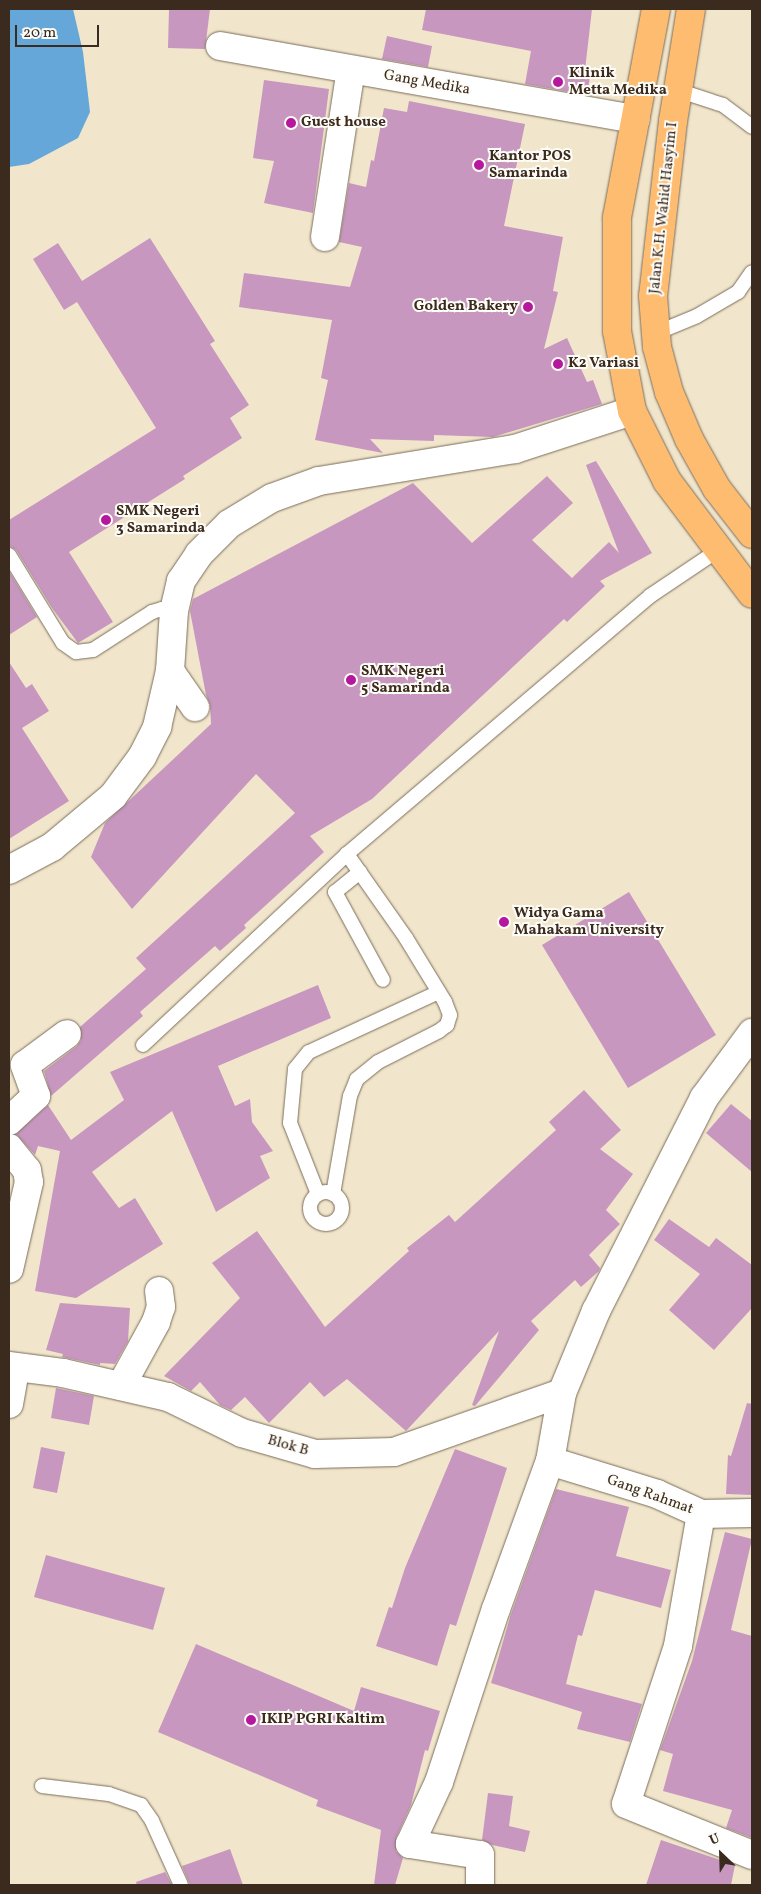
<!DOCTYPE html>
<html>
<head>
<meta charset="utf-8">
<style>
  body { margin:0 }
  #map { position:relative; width:761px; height:1894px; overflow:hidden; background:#f1e6cb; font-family:Vollkorn,serif }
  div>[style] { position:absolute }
  .water>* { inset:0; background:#65a7d9 }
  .building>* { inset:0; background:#c797bf }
  .roads { filter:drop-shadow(0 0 1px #7b6c5b) drop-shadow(0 0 1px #7b6c5b) }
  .lane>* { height:14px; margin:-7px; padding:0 7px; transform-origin:7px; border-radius:7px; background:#fff }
  .lane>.ring { margin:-7px; padding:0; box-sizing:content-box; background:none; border:14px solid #fff; border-radius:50% }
  .street>* { height:28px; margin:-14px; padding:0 14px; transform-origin:14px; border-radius:14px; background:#fff }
  .primary>* { height:28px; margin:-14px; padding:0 14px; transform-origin:14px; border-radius:14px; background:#febc70 }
  .dots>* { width:14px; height:14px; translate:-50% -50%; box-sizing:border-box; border:2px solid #fdfcf7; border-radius:50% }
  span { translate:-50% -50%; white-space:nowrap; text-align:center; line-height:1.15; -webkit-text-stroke:4px #fdfcf7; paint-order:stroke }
  .poi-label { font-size:15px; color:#3b2a1e; font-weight:700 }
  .left { translate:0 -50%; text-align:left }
  .right { translate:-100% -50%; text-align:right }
  .street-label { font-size:15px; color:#3b2a1e }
  .frame { position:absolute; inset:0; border:10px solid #3b2a1e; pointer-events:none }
  .north { position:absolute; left:696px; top:1829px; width:50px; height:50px; -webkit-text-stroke:4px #fdfcf7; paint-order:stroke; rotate:336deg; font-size:14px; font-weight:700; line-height:20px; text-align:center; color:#3b2a1e }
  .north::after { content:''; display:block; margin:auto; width:18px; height:22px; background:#3b2a1e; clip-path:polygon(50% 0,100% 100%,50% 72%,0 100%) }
  .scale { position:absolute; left:15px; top:25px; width:84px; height:22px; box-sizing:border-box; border:2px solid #3b2a1e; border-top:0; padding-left:6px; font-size:15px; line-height:18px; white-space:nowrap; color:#3b2a1e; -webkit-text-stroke:4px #fdfcf7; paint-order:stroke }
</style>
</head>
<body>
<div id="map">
  <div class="water">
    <i style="clip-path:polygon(9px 9px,73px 9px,83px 52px,90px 112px,78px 138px,29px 164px,9px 167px)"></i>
  </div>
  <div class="building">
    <i style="clip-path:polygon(169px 9px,210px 9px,205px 49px,168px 48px)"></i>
    <i style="clip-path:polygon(426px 9px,592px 9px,585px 70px,591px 71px,587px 95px,525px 84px,531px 51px,422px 30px)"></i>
    <i style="clip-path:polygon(387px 36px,432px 46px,428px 67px,382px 59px)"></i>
    <i style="clip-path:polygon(264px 80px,329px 89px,313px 213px,264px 203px,274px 161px,253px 158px)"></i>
    <i style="clip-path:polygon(409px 101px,525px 124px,504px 226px,563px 237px,553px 291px,558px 292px,544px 349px,567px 338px,587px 382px,593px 380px,602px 404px,493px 437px,434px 435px,434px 441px,370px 439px,383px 453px,315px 440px,328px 380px,321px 378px,332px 320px,239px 307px,244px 273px,350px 287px,362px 247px,339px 242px,349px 183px,366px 187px,371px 160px,374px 161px,384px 108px,407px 112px)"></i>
    <i style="clip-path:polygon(150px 238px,215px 341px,210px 344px,249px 405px,230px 418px,242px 438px,183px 476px,185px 479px,69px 552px,113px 622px,78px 643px,52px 608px,16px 550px,9px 546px,9px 520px,156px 428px,77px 302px,64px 310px,33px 259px,58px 243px,82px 281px)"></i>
    <i style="clip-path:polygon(596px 461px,652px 553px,600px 581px,605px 586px,567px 622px,564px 619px,372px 799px,310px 836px,324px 852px,244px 925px,246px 928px,220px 951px,215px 946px,140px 1012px,143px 1016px,51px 1096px,44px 1071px,77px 1046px,81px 1040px,80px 1027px,146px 969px,136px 958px,295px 813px,256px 774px,132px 909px,91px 857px,105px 823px,211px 724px,210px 705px,206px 695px,190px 611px,193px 599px,413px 483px,472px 543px,547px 476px,573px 503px,532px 540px,572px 578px,609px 542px,619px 553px,586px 465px)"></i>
    <i style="clip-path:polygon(9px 571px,37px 617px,9px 635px)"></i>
    <i style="clip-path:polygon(9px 662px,26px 688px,32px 684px,49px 711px,22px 728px,69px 801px,9px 839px)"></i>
    <i style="clip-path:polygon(629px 892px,716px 1035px,628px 1088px,542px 945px)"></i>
    <i style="clip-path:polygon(318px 985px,331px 1018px,218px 1066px,235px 1106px,250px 1099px,252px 1122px,273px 1151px,260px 1156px,270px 1178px,216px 1212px,172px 1111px,92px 1172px,119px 1208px,135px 1198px,163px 1244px,76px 1298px,35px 1291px,60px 1151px,38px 1146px,35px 1155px,16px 1134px,48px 1105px,71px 1140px,124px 1100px,110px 1072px)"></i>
    <i style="clip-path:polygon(584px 1090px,621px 1130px,600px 1149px,633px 1174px,606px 1210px,620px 1224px,589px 1255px,600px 1268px,599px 1271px,581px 1287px,575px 1280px,531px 1321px,539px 1330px,475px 1406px,472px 1405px,499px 1331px,406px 1431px,347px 1379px,324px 1397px,310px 1382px,269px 1423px,245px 1397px,231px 1410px,220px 1405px,200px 1382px,191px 1391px,164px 1376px,240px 1298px,212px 1263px,257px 1231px,325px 1327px,409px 1251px,407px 1248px,449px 1215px,455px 1222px,556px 1130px,549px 1122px)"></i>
    <i style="clip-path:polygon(731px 1104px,752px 1121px,752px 1172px,706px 1133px)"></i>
    <i style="clip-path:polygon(669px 1219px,709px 1247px,716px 1238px,752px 1265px,752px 1308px,714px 1350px,669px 1310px,700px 1274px,654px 1240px)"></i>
    <i style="clip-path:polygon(60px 1303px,130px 1308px,128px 1341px,115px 1364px,100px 1363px,100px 1365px,62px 1357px,63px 1354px,46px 1350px)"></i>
    <i style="clip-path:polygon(56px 1388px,94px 1396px,89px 1425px,51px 1418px)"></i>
    <i style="clip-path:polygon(747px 1403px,752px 1404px,752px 1495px,726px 1494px,728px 1455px,731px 1456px)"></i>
    <i style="clip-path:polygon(41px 1447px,65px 1452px,57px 1493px,33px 1488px)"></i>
    <i style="clip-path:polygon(455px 1449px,507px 1468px,456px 1626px,450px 1624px,437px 1666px,376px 1646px,389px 1607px,392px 1608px,405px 1568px)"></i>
    <i style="clip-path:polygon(556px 1489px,629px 1507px,616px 1556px,671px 1570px,661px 1608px,595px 1590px,582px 1636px,578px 1635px,566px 1684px,642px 1704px,630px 1742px,577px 1729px,582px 1712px,491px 1683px,511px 1614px)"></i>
    <i style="clip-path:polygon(725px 1532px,752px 1539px,731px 1630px,752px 1636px,752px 1838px,726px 1828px,732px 1810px,663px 1791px,673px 1754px,660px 1750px,692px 1661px)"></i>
    <i style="clip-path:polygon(46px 1555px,165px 1588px,153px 1630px,34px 1597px)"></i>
    <i style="clip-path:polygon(196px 1644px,354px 1711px,361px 1687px,440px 1711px,428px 1751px,425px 1750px,411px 1805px,396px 1838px,396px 1851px,403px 1858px,395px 1885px,374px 1885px,381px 1830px,316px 1806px,318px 1800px,158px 1732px)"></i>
    <i style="clip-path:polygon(488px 1793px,513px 1796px,509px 1826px,530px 1831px,525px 1852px,492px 1845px,482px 1840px)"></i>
    <i style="clip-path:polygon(661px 1840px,735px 1865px,731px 1885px,646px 1885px)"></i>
    <i style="clip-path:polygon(230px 1849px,243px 1885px,190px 1885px,182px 1866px)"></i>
    <i style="clip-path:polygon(165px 1872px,172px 1885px,137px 1885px,136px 1882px)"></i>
  </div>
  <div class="roads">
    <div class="lane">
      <i style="left:677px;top:90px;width:48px;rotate:18.1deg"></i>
      <i style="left:723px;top:105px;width:36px;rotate:37deg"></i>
      <i style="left:656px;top:333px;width:44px;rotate:-22.5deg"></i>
      <i style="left:697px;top:316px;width:48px;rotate:-30.3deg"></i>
      <i style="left:738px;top:292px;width:24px;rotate:-55deg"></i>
      <i style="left:9px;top:555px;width:103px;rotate:58.5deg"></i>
      <i style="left:63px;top:643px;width:16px;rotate:35deg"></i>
      <i style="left:76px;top:652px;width:17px;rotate:-7deg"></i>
      <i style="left:93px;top:650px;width:70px;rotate:-32.8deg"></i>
      <i style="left:152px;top:612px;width:10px;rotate:-17deg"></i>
      <i style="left:162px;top:609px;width:12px;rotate:9deg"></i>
      <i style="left:360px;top:872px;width:32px;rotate:141deg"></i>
      <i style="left:335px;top:892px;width:100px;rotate:61.4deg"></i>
      <i style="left:143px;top:1045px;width:279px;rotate:-43.1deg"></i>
      <i style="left:347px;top:854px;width:398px;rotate:-40.4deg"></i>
      <i style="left:650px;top:596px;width:81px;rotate:-33.9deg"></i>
      <i class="ring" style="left:310px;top:1192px;width:18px;height:18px"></i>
      <i style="left:318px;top:1194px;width:76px;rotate:-111.5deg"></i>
      <i style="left:290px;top:1123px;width:54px;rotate:-84.7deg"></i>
      <i style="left:295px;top:1069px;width:22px;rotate:-51deg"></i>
      <i style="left:309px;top:1052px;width:143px;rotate:-24.8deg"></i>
      <i style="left:333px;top:1194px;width:99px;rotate:-80.2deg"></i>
      <i style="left:350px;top:1096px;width:18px;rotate:-68deg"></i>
      <i style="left:357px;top:1079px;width:27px;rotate:-39deg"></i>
      <i style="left:378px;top:1062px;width:68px;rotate:-26.9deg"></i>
      <i style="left:439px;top:1031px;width:10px;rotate:-37deg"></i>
      <i style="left:447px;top:1025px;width:10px;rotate:-73deg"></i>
      <i style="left:450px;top:1015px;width:14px;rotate:-111deg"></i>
      <i style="left:445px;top:1002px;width:75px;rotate:-121.4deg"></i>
      <i style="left:406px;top:938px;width:103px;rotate:-125.1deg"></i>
      <i style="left:42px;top:1786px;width:67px;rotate:6.8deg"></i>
      <i style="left:109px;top:1794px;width:34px;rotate:19deg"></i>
      <i style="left:141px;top:1805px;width:19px;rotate:55deg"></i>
      <i style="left:152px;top:1821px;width:70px;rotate:65.6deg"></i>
    </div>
    <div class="street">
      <i style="left:220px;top:46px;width:422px;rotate:10deg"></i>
      <i style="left:325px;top:237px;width:169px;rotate:-81.2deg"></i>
      <i style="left:170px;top:671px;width:44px;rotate:55.2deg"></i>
      <i style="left:9px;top:870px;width:49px;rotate:-28.1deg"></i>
      <i style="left:52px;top:847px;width:80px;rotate:-39.9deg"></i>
      <i style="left:113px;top:796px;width:49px;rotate:-53.4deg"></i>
      <i style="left:142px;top:757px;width:34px;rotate:-63deg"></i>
      <i style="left:157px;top:727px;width:57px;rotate:-76.9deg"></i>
      <i style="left:170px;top:671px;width:60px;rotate:-86.2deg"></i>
      <i style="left:174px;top:611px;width:31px;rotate:-77deg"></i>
      <i style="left:181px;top:581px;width:32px;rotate:-56deg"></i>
      <i style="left:199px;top:554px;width:42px;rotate:-45deg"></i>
      <i style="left:229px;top:524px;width:50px;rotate:-31.2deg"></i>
      <i style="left:272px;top:498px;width:50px;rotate:-19.9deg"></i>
      <i style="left:319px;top:481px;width:199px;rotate:-9.3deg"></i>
      <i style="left:515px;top:449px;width:123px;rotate:-18deg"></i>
      <i style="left:9px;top:1121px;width:37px;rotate:-43deg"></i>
      <i style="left:36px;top:1096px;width:33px;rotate:-110deg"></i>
      <i style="left:25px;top:1065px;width:52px;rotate:-36.4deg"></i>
      <i style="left:9px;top:1148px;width:28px;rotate:51deg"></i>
      <i style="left:27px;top:1170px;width:12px;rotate:81deg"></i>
      <i style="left:29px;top:1182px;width:89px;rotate:102.9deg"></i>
      <i style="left:9px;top:1366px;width:54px;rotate:7.4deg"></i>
      <i style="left:63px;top:1373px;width:108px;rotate:12.9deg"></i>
      <i style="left:168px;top:1397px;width:82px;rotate:25.9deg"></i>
      <i style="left:242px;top:1433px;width:76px;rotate:16deg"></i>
      <i style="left:315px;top:1454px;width:79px;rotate:-1.5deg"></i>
      <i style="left:394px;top:1452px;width:178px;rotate:-19.4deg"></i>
      <i style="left:121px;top:1386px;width:73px;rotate:-61.3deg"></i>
      <i style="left:156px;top:1322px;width:16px;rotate:-72deg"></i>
      <i style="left:161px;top:1307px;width:16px;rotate:-97deg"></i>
      <i style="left:9px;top:1404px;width:36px;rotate:-80deg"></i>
      <i style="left:550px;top:1461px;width:112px;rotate:17.1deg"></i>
      <i style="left:657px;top:1494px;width:48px;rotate:24.4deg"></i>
      <i style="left:701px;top:1514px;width:51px;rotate:-1.1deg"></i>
      <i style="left:701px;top:1514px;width:134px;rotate:99.9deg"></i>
      <i style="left:678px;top:1646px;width:166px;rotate:108.2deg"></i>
      <i style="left:626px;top:1804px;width:136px;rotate:22deg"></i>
      <i style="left:480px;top:1885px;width:30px;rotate:-90deg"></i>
      <i style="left:480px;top:1855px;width:71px;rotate:-171.1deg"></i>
      <i style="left:410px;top:1844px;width:68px;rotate:-64.9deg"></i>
      <i style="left:439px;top:1782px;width:182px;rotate:-71.8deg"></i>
      <i style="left:496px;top:1609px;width:158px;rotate:-70deg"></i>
      <i style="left:550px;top:1461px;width:69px;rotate:-80deg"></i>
      <i style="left:562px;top:1393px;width:89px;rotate:-67.5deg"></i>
      <i style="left:596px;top:1311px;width:239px;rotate:-63.1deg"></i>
      <i style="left:704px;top:1098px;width:81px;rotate:-53.6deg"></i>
    </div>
    <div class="primary">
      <i style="left:656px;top:9px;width:213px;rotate:100.6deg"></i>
      <i style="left:617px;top:218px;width:113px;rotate:90deg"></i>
      <i style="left:617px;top:331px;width:81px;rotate:79.4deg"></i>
      <i style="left:632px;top:411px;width:78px;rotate:63.4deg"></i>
      <i style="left:667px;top:481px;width:141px;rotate:53deg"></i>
      <i style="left:691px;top:9px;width:113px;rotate:99.1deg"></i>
      <i style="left:673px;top:121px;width:176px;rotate:96.5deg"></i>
      <i style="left:653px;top:296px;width:51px;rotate:85.5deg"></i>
      <i style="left:657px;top:347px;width:47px;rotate:75.1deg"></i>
      <i style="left:669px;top:392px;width:51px;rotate:66.9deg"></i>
      <i style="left:689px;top:439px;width:57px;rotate:60.8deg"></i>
      <i style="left:717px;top:489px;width:57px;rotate:52.1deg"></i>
    </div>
  </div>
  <div class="dots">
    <i style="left:558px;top:82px;background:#b5179e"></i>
    <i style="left:291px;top:123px;background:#b5179e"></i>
    <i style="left:479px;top:165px;background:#b5179e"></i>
    <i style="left:528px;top:307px;background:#b5179e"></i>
    <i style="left:558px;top:364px;background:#b5179e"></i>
    <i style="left:106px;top:520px;background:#b5179e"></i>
    <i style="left:351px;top:680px;background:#b5179e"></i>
    <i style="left:504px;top:922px;background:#b5179e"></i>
    <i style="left:251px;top:1720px;background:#b5179e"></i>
  </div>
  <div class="poi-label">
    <span class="left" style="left:569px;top:82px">Klinik<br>Metta Medika</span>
    <span class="left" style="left:301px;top:123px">Guest house</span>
    <span class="left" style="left:489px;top:165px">Kantor POS<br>Samarinda</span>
    <span class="right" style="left:518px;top:307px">Golden Bakery</span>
    <span class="left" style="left:568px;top:364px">K2 Variasi</span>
    <span class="left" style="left:116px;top:520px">SMK Negeri<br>3 Samarinda</span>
    <span class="left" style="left:361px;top:680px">SMK Negeri<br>5 Samarinda</span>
    <span class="left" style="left:514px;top:922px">Widya Gama<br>Mahakam University</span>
    <span class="left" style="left:261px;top:1720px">IKIP PGRI Kaltim</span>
  </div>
  <div class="street-label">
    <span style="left:427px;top:83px;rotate:10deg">Gang Medika</span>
    <span style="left:664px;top:208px;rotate:-84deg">Jalan K.H. Wahid Hasyim I</span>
    <span style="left:288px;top:1446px;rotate:16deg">Blok B</span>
    <span style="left:650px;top:1495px;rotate:20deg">Gang Rahmat</span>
  </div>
  <div class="frame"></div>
  <div class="north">U</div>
  <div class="scale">20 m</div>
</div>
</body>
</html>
